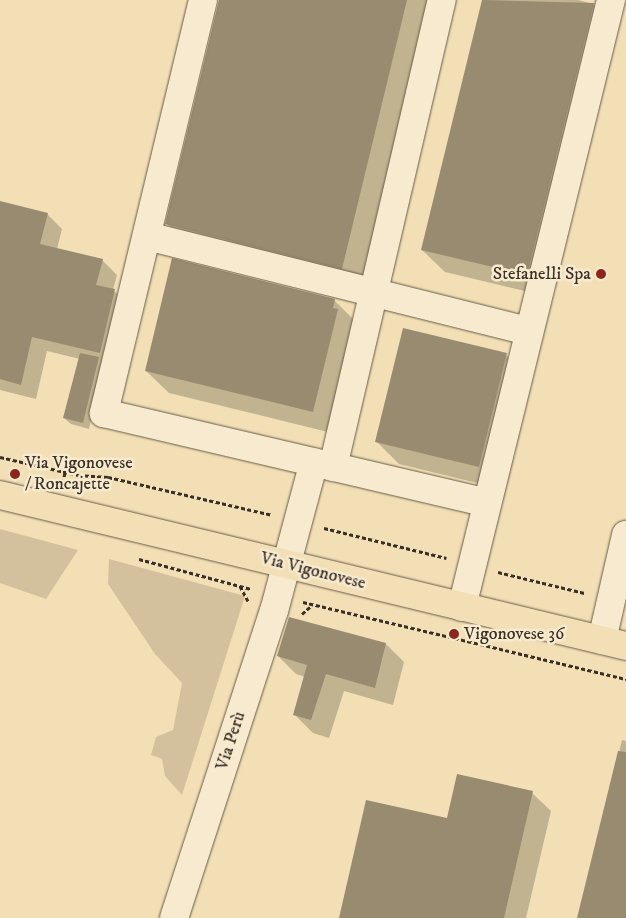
<!DOCTYPE html>
<html>
<head>
<meta charset="utf-8">
<style>
  body { margin:0 }
  #map { position:relative; width:626px; height:918px; overflow:hidden; background:#f2dfb5; font-family:"IM FELL DW Pica",serif }
  div>[style] { position:absolute }
  .green>* { inset:0; background:#d3c19d }
  .shadow>* { inset:0; background:#0003 }
  .building>* { inset:0; background:#998b70 }
  .path>* { height:3px; margin-top:-1.5px; transform-origin:0; background:repeating-linear-gradient(90deg,#392f25 0 4px,transparent 0 6.5px) }
  .roads { filter:drop-shadow(0 0 1px #675b49) drop-shadow(0 0 1px #675b49) }
  .minor>* { height:28px; margin:-14px; padding:0 14px; transform-origin:14px; border-radius:14px; background:#f7eacf }
  .major>* { height:28px; margin:-14px; padding:0 14px; transform-origin:14px; border-radius:14px; background:#f2dfb5 }
  .dots>* { width:14px; height:14px; translate:-50% -50%; box-sizing:border-box; border:2px solid #f7eacf; border-radius:50% }
  span { translate:-50% -50%; white-space:nowrap; text-align:center; line-height:1.15; -webkit-text-stroke:5px #f7eacf; paint-order:stroke }
  .poi-label { font-size:18px; color:#392f25 }
  .right { translate:-100% -50%; text-align:right }
  .left { translate:0 -50%; text-align:left }
  .street-label { font-size:18px; color:#392f25 }
</style>
</head>
<body>
<div id="map">
  <div class="green">
    <i style="clip-path:polygon(0 529px,78px 550px,46px 599px,0 583px)"></i>
    <i style="clip-path:polygon(109px 559px,245px 596px,182px 795px,165px 776px,162px 759px,151px 755px,156px 737px,173px 730px,182px 683px,155px 654px,108px 584px)"></i>
  </div>
  <div class="shadow">
    <i style="clip-path:polygon(221px 0,435px 0,364px 290px,189px 247px,167px 224px)"></i>
    <i style="clip-path:polygon(483px 0,578px 0,594px 4px,616px 26px,550px 297px,445px 272px,422px 250px)"></i>
    <i style="clip-path:polygon(0 203px,47px 214px,62px 229px,57px 249px,102px 260px,117px 275px,113px 290px,129px 305px,104px 365px,89px 429px,71px 424px,64px 418px,80px 359px,47px 351px,36px 399px,0 390px)"></i>
    <i style="clip-path:polygon(334px 300px,357px 323px,336px 434px,169px 393px,146px 371px)"></i>
    <i style="clip-path:polygon(506px 355px,529px 377px,502px 489px,399px 464px,377px 442px)"></i>
    <i style="clip-path:polygon(386px 644px,404px 662px,393px 705px,344px 691px,329px 738px,313px 733px,295px 715px,305px 677px,296px 674px,278px 656px)"></i>
    <i style="clip-path:polygon(622px 740px,626px 741px,626px 918px,578px 918px)"></i>
    <i style="clip-path:polygon(532px 793px,551px 811px,526px 918px,340px 918px,448px 820px)"></i>
  </div>
  <div class="building">
    <i style="clip-path:polygon(219px 0,407px 0,342px 269px,165px 224px)"></i>
    <i style="clip-path:polygon(482px 0,594px 3px,527px 275px,421px 250px)"></i>
    <i style="clip-path:polygon(0 201px,48px 213px,40px 244px,103px 259px,96px 285px,115px 289px,100px 353px,32px 337px,21px 385px,0 379px)"></i>
    <i style="clip-path:polygon(172px 258px,335px 299px,333px 308px,338px 309px,313px 412px,145px 371px)"></i>
    <i style="clip-path:polygon(403px 328px,507px 353px,479px 467px,375px 442px)"></i>
    <i style="clip-path:polygon(80px 353px,99px 357px,83px 423px,63px 418px)"></i>
    <i style="clip-path:polygon(289px 617px,386px 643px,375px 688px,326px 674px,311px 720px,293px 715px,307px 665px,277px 656px)"></i>
    <i style="clip-path:polygon(618px 751px,626px 752px,626px 918px,577px 918px)"></i>
    <i style="clip-path:polygon(457px 774px,533px 791px,504px 918px,339px 918px,366px 800px,447px 818px)"></i>
  </div>
  <div class="path">
    <i style="left:0;top:457px;width:80px;rotate:13deg"></i>
    <i style="left:78px;top:475px;width:30px;rotate:4deg"></i>
    <i style="left:108px;top:477px;width:168px;rotate:13deg"></i>
    <i style="left:63px;top:483px;width:11px;rotate:-80deg"></i>
    <i style="left:324px;top:528px;width:126px;rotate:13.8deg"></i>
    <i style="left:139px;top:559px;width:116px;rotate:15deg"></i>
    <i style="left:498px;top:572px;width:89px;rotate:13.7deg"></i>
    <i style="left:240px;top:586px;width:17px;rotate:62deg"></i>
    <i style="left:303px;top:602px;width:332px;rotate:13.4deg"></i>
    <i style="left:302px;top:614px;width:13px;rotate:-42deg"></i>
  </div>
  <div class="roads">
    <div class="minor">
      <i style="left:203px;top:0;width:425px;rotate:103.5deg"></i>
      <i style="left:104px;top:413px;width:393px;rotate:13.2deg"></i>
      <i style="left:147px;top:236px;width:393px;rotate:14deg"></i>
      <i style="left:333px;top:467px;width:480px;rotate:-76.9deg"></i>
      <i style="left:462px;top:607px;width:625px;rotate:-76.21deg"></i>
      <i style="left:602px;top:640px;width:108px;rotate:-77.1deg"></i>
      <i style="left:174px;top:918px;width:323px;rotate:-72deg"></i>
      <i style="left:274px;top:611px;width:154px;rotate:-75deg"></i>
    </div>
    <div class="major">
      <i style="left:0;top:495px;width:644px;rotate:13.56deg"></i>
    </div>
  </div>
  <div class="dots">
    <i style="left:601px;top:274px;background:#8f2418"></i>
    <i style="left:15px;top:474px;background:#8f2418"></i>
    <i style="left:454px;top:634px;background:#8f2418"></i>
  </div>
  <div class="poi-label">
    <span class="right" style="left:591px;top:274px">Stefanelli Spa</span>
    <span class="left" style="left:25px;top:474px">Via Vigonovese<br>/ Roncajette</span>
    <span class="left" style="left:464px;top:634px">Vigonovese 36</span>
  </div>
  <div class="street-label">
    <span style="left:313px;top:571px;rotate:14deg">Via Vigonovese</span>
    <span style="left:231px;top:741px;rotate:-72deg">Via Perù</span>
  </div>
</div>
</body>
</html>
